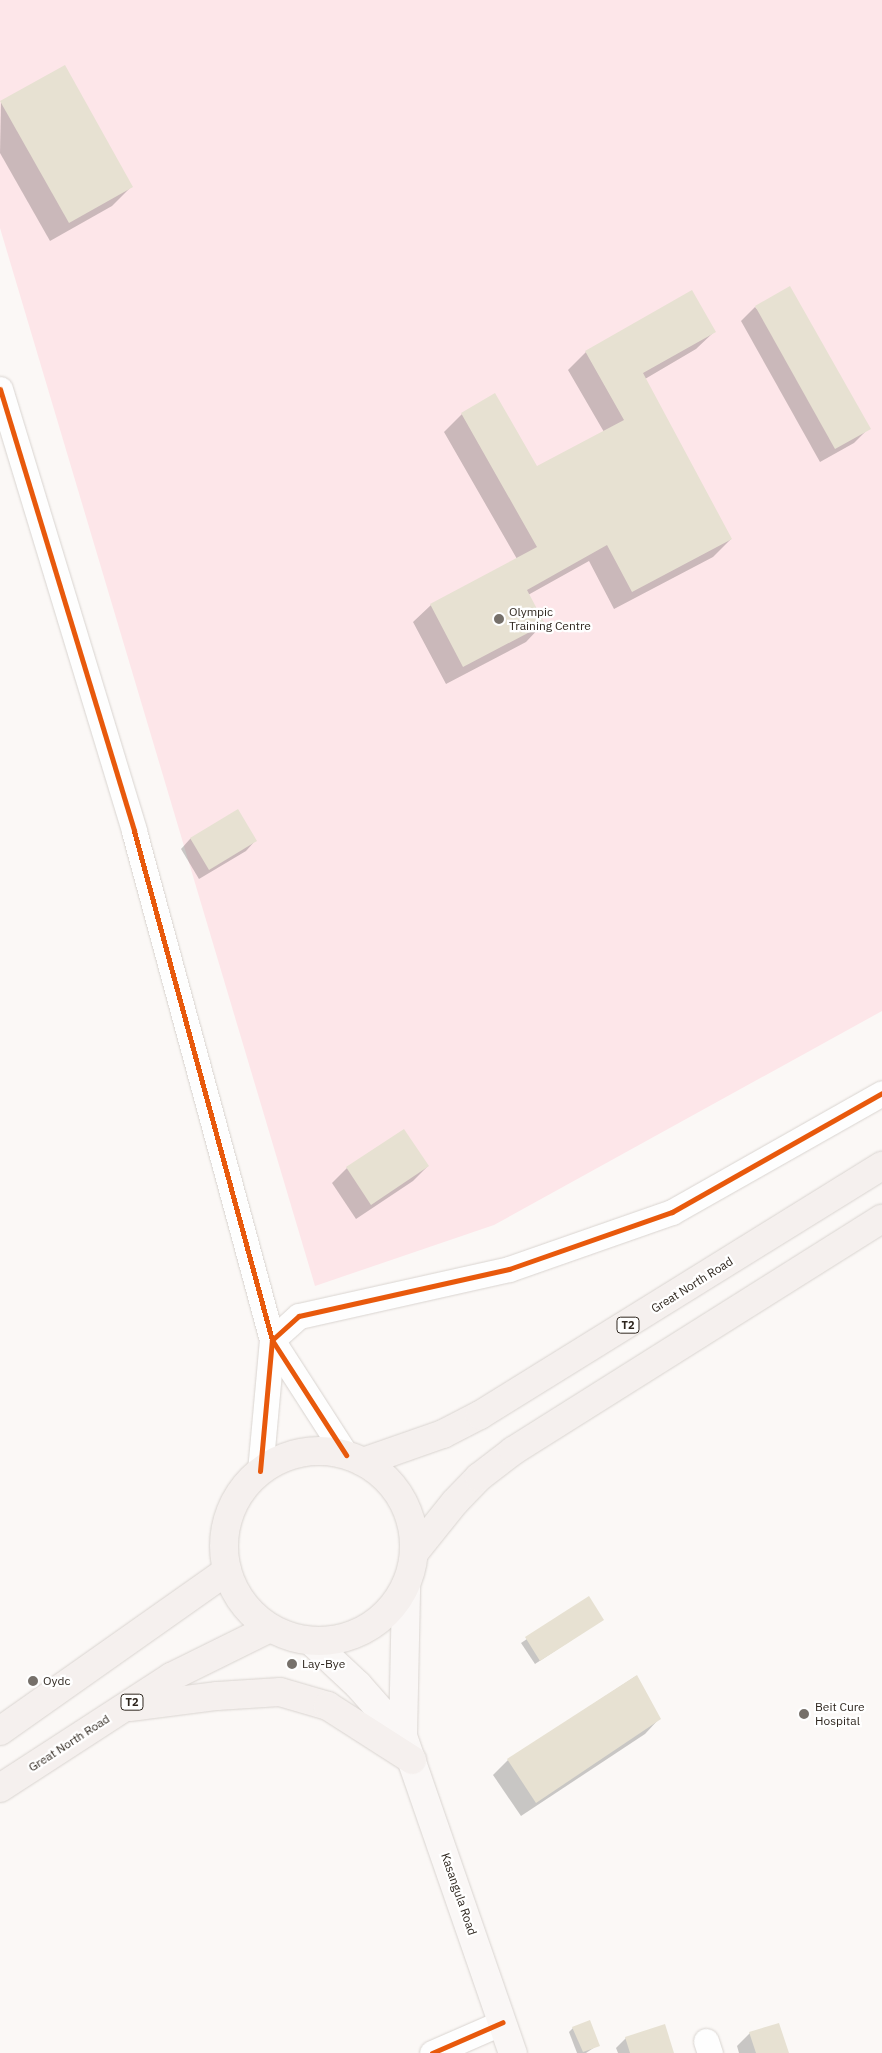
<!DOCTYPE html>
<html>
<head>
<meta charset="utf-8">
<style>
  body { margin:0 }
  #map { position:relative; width:882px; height:2053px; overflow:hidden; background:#fbf8f6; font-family:"IBM Plex Sans",sans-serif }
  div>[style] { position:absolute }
  .green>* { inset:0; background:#fde6e9 }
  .shadow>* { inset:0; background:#0003 }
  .building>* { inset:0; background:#e7e1d2 }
  .roads { filter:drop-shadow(0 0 1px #d9d4d0) drop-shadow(0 0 1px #d9d4d0) }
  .street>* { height:25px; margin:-12.5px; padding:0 12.5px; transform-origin:12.5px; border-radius:12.5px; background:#fefefe }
  .secondary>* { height:28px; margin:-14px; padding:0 14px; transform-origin:14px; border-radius:14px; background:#faf7f6 }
  .primary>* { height:28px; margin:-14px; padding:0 14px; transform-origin:14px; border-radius:14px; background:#f5f0ee }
  .primary>.ring { margin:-14px; padding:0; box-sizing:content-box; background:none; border:28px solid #f5f0ee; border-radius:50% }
  .cycleway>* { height:5px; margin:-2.5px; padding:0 2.5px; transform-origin:2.5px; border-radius:2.5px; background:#e8590c }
  .dots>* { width:14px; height:14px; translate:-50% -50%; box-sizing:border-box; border:2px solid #fff; border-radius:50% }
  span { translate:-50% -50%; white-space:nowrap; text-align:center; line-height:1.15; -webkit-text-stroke:4.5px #fff; paint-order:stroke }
  .shield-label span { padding:1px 4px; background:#fff; border:1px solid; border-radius:4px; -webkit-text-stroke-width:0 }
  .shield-label { font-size:11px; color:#2e261e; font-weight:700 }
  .poi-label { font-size:12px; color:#2e261e }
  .left { translate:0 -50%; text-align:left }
  .street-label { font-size:12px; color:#2e261e }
</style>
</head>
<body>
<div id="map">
  <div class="green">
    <i style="clip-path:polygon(0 0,882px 0,882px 1011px,494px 1225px,315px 1286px,0 228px)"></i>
  </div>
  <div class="shadow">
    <i style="clip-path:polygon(1px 102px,131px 187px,112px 206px,50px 241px,0 153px)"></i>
    <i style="clip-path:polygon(755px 307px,869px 428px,854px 443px,820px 462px,741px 321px)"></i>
    <i style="clip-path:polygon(714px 332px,696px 349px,645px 379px,731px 539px,713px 557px,614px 609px,589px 561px,528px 595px,543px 624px,526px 642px,446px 684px,413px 622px,431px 605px,517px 559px,444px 432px,462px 414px,536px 468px,604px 432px,568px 370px,586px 352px)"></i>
    <i style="clip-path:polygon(238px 811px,255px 841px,246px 851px,199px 879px,181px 849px,190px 839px)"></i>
    <i style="clip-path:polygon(428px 1166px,413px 1181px,356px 1219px,332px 1183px,347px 1168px)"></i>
    <i style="clip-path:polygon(588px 1598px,602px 1620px,535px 1664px,521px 1643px)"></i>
    <i style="clip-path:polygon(636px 1676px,659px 1719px,645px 1734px,521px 1816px,493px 1775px,508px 1760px)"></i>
    <i style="clip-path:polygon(573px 2028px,598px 2045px,586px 2053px,577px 2053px,569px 2032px)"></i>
    <i style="clip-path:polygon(750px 2033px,788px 2053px,739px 2053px,737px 2046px)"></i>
    <i style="clip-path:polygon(626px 2038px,673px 2053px,618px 2053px,616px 2048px)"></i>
  </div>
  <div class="building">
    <i style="clip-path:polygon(65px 65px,133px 187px,69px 223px,0 101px)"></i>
    <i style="clip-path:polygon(790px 286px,871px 429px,835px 449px,755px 306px)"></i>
    <i style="clip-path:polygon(692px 290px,716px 332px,643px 373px,732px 539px,632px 592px,607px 545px,527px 590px,545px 624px,463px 667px,430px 604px,537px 547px,461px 413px,495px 393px,537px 466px,624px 420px,585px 351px)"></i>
    <i style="clip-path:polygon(238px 809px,257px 841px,209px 870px,190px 838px)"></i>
    <i style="clip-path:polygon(404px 1129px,429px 1166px,371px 1205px,346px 1167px)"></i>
    <i style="clip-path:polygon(589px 1596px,604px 1620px,540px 1661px,525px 1637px)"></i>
    <i style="clip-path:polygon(637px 1675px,661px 1719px,536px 1803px,507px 1759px)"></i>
    <i style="clip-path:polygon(590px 2020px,600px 2046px,583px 2052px,572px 2027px)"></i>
    <i style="clip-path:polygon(779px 2023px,789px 2053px,756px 2053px,749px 2032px)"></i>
    <i style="clip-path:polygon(665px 2024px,674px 2053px,630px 2053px,625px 2037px)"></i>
  </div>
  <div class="roads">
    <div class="street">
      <i style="left:0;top:389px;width:462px;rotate:73.1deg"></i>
      <i style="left:134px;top:831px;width:527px;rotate:74.83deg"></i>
      <i style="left:272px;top:1340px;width:137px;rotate:57.2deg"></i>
      <i style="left:260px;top:1471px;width:132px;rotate:-84.8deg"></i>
      <i style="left:272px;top:1340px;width:36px;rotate:-42deg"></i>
      <i style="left:299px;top:1316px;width:215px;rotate:-12.6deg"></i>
      <i style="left:509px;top:1269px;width:173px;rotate:-19.3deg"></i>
      <i style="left:672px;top:1212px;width:241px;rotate:-29.5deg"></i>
      <i style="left:706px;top:2041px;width:13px;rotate:72deg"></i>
      <i style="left:432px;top:2053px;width:77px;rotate:-23.6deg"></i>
    </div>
    <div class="secondary">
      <i style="left:311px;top:1641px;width:64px;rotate:43.1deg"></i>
      <i style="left:358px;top:1685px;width:68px;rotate:48.6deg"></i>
      <i style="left:403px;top:1736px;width:336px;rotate:70.9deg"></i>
      <i style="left:403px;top:1736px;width:149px;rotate:-88.8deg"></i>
    </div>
    <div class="primary">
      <i class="ring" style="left:224px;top:1451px;width:162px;height:162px"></i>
      <i style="left:363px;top:1462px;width:85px;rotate:-19.3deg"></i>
      <i style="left:443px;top:1434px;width:42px;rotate:-27.2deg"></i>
      <i style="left:480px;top:1415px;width:473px;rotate:-31.8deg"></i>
      <i style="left:414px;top:1553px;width:65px;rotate:-51.2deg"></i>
      <i style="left:455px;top:1502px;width:35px;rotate:-46deg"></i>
      <i style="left:479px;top:1477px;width:43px;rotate:-37.4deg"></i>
      <i style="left:513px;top:1451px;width:436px;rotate:-32.2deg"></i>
      <i style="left:130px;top:1707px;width:88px;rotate:-7.2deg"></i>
      <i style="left:217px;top:1696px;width:63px;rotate:-3.6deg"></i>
      <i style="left:280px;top:1692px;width:50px;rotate:16.3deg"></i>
      <i style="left:328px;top:1706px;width:100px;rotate:32.7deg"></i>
      <i style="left:0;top:1731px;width:278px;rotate:-35.2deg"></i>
      <i style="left:0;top:1788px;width:204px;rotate:-33deg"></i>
      <i style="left:171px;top:1677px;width:110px;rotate:-26.3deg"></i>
    </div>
  </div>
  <div class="cycleway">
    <i style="left:0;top:389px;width:462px;rotate:73.1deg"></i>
    <i style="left:134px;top:831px;width:527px;rotate:74.83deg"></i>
    <i style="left:272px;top:1340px;width:137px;rotate:57.2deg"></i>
    <i style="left:260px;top:1471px;width:132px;rotate:-84.8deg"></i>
    <i style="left:272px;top:1340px;width:36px;rotate:-42deg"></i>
    <i style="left:299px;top:1316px;width:215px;rotate:-12.6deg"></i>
    <i style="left:509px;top:1269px;width:173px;rotate:-19.3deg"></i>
    <i style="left:672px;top:1212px;width:241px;rotate:-29.5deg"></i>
    <i style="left:432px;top:2053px;width:77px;rotate:-23.6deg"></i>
  </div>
  <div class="dots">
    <i style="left:499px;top:619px;background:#76706a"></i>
    <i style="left:292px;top:1664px;background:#76706a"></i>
    <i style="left:33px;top:1681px;background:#76706a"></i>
    <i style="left:804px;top:1714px;background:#76706a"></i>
  </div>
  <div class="shield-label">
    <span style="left:628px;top:1325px">T2</span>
    <span style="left:132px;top:1702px">T2</span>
  </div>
  <div class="poi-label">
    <span class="left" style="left:509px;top:619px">Olympic<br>Training Centre</span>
    <span class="left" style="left:302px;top:1664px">Lay-Bye</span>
    <span class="left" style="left:43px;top:1681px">Oydc</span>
    <span class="left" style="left:815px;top:1714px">Beit Cure<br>Hospital</span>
  </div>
  <div class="street-label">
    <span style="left:692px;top:1285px;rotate:-32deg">Great North Road</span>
    <span style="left:69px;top:1743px;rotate:-33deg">Great North Road</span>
    <span style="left:459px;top:1894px;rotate:71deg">Kasangula Road</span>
  </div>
</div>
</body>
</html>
